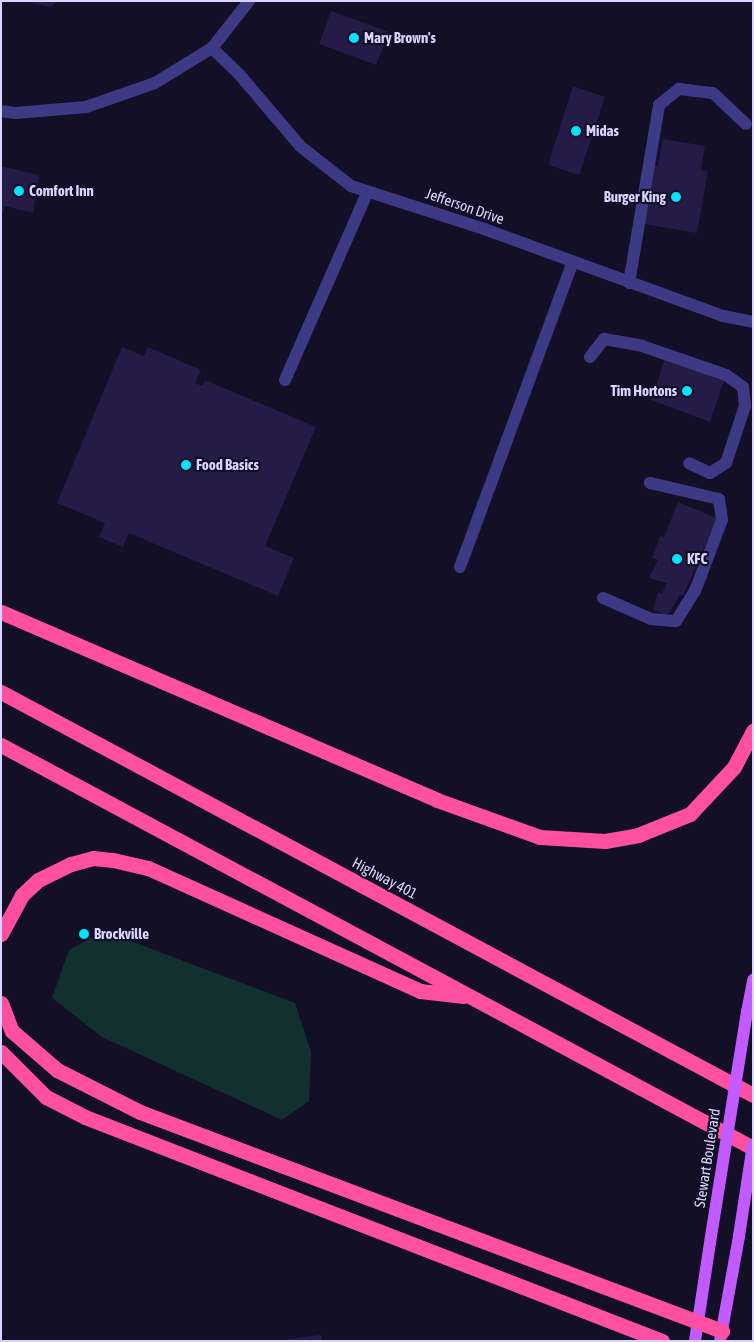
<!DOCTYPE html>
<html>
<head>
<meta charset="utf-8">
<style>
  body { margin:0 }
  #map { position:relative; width:754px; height:1342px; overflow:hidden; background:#130f26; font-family:"Asap Condensed",sans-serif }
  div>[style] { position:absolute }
  .green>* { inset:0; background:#12302f }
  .building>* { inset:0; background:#241b47 }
  .service>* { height:12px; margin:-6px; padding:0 6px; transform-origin:6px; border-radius:6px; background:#3d3a85 }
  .minor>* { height:12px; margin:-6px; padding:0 6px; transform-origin:6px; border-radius:6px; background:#3d3a85 }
  .primary>* { height:12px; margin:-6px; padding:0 6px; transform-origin:6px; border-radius:6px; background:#c25bff }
  .motorway>* { height:15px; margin:-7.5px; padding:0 7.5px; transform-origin:7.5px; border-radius:7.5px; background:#ff4fa3 }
  .primary-bridge>* { height:12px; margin:-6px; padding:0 6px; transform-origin:6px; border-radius:6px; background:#c25bff }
  .dots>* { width:14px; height:14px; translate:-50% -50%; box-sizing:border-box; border:2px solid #130f26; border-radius:50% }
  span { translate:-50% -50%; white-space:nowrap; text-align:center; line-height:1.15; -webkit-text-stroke:4.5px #130f26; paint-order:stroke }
  .poi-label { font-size:15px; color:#d9d4ff; font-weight:700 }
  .left { translate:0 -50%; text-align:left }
  .right { translate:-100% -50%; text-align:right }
  .street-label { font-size:15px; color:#d9d4ff }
  .frame { position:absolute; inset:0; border:2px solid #d9d4ff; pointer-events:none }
</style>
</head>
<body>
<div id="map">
  <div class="green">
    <i style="clip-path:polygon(104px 931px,295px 1003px,311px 1052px,309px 1101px,282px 1120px,102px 1037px,52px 998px,69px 950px)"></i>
  </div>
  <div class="building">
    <i style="clip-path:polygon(23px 1px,58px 1px,50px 7px)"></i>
    <i style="clip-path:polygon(331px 11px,389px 32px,376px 65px,319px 44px)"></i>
    <i style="clip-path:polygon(573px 86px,605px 97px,579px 175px,548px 165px)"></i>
    <i style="clip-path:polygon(663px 139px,705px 146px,701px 170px,708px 171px,697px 233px,644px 224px,655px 165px,658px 166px)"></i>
    <i style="clip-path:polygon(1px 166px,39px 175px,33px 213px,5px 206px,1px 219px)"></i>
    <i style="clip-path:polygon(122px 347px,144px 356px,148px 347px,201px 370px,195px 383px,202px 386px,205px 380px,316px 427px,265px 546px,294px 558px,278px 596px,129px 533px,123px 547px,99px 537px,105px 523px,57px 503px)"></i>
    <i style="clip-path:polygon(665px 359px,724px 381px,710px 422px,651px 400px)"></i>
    <i style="clip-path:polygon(678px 502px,717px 518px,683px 596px,680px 595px,670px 612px,665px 615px,653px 609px,658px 592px,662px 593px,667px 583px,649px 578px,658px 560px,652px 558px,660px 536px,664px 537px)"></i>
    <i style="clip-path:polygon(321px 1335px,322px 1341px,287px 1341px,287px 1339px)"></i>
  </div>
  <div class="service">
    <i style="left:629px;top:283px;width:181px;rotate:-80.4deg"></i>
    <i style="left:659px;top:105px;width:26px;rotate:-39deg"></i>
    <i style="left:679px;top:89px;width:34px;rotate:7deg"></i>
    <i style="left:713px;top:93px;width:45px;rotate:43.2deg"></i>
    <i style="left:590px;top:357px;width:23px;rotate:-52deg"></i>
    <i style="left:604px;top:339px;width:39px;rotate:10deg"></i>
    <i style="left:642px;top:346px;width:89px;rotate:19deg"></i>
    <i style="left:726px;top:375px;width:21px;rotate:35deg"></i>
    <i style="left:743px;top:387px;width:19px;rotate:84deg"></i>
    <i style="left:745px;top:406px;width:60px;rotate:108.4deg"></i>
    <i style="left:726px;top:463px;width:19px;rotate:148deg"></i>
    <i style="left:710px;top:473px;width:23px;rotate:-155deg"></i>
    <i style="left:285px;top:380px;width:206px;rotate:-66.3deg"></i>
    <i style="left:460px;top:567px;width:325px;rotate:-69.7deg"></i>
    <i style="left:603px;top:598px;width:52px;rotate:23.6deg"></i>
    <i style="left:651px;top:619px;width:25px;rotate:5deg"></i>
    <i style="left:676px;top:621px;width:36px;rotate:-58deg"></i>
    <i style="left:695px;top:591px;width:76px;rotate:-69.2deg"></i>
    <i style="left:722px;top:520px;width:21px;rotate:-98deg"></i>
    <i style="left:719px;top:499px;width:71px;rotate:-166.9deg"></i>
  </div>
  <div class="minor">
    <i style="left:212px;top:48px;width:37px;rotate:44deg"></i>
    <i style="left:239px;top:74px;width:94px;rotate:49.7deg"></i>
    <i style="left:300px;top:146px;width:65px;rotate:38.1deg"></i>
    <i style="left:351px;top:186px;width:140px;rotate:17.9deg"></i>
    <i style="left:484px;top:229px;width:254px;rotate:20deg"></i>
    <i style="left:723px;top:316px;width:31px;rotate:11deg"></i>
    <i style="left:1px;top:111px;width:15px;rotate:8deg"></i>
    <i style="left:16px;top:113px;width:70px;rotate:-4.9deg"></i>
    <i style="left:86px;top:107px;width:73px;rotate:-19.2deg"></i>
    <i style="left:155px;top:83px;width:67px;rotate:-31.6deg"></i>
    <i style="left:212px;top:48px;width:60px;rotate:-51.8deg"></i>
  </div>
  <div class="primary">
    <i style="left:747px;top:1012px;width:33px;rotate:-79deg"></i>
    <i style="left:695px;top:1341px;width:118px;rotate:-81.3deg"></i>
    <i style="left:720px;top:1341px;width:107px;rotate:-79.7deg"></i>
  </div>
  <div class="motorway">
    <i style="left:1px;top:612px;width:475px;rotate:23.3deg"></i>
    <i style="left:437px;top:800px;width:109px;rotate:19.8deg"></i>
    <i style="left:540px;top:837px;width:65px;rotate:3.5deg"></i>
    <i style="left:605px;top:841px;width:34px;rotate:-10deg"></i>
    <i style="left:638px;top:835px;width:56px;rotate:-22deg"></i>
    <i style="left:690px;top:814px;width:64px;rotate:-46.9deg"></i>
    <i style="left:734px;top:767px;width:41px;rotate:-62.2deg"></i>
    <i style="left:1px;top:692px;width:853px;rotate:28.19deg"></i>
    <i style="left:1px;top:745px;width:853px;rotate:28.19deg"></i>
    <i style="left:1px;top:934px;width:44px;rotate:-61.7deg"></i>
    <i style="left:22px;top:895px;width:22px;rotate:-43deg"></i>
    <i style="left:38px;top:880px;width:37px;rotate:-26deg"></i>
    <i style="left:71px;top:864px;width:23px;rotate:-15deg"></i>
    <i style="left:93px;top:858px;width:20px;rotate:6deg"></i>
    <i style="left:113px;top:860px;width:36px;rotate:13deg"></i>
    <i style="left:148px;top:868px;width:299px;rotate:24.3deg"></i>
    <i style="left:420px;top:991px;width:44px;rotate:6.5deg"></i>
    <i style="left:1px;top:1003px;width:30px;rotate:69deg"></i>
    <i style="left:12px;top:1031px;width:60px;rotate:40.9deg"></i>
    <i style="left:57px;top:1070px;width:93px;rotate:26.8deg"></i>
    <i style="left:140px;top:1112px;width:622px;rotate:20.62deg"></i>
    <i style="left:1px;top:1052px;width:64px;rotate:45deg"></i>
    <i style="left:46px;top:1097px;width:44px;rotate:27.1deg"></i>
    <i style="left:85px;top:1117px;width:619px;rotate:21.22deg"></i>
  </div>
  <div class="primary-bridge">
    <i style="left:713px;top:1224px;width:215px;rotate:-80.9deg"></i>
    <i style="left:739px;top:1236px;width:92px;rotate:-81.3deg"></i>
  </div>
  <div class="dots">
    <i style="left:354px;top:38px;background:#00e5ff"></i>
    <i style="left:576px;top:131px;background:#00e5ff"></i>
    <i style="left:19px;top:191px;background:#00e5ff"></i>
    <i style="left:676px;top:197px;background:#00e5ff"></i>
    <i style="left:687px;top:391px;background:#00e5ff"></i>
    <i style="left:186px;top:465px;background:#00e5ff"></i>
    <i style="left:677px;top:559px;background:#00e5ff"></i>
    <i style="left:84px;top:934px;background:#00e5ff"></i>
  </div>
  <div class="poi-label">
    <span class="left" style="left:364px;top:38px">Mary Brown's</span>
    <span class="left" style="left:586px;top:131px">Midas</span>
    <span class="left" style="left:29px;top:191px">Comfort Inn</span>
    <span class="right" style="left:666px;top:197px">Burger King</span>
    <span class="right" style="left:677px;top:391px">Tim Hortons</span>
    <span class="left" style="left:196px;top:465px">Food Basics</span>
    <span class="left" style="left:687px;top:559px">KFC</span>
    <span class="left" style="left:94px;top:934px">Brockville</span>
  </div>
  <div class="street-label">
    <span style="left:465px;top:206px;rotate:19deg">Jefferson Drive</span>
    <span style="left:385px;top:878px;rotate:28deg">Highway 401</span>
    <span style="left:707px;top:1158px;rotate:-81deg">Stewart Boulevard</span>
  </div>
  <div class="frame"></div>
</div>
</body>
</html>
